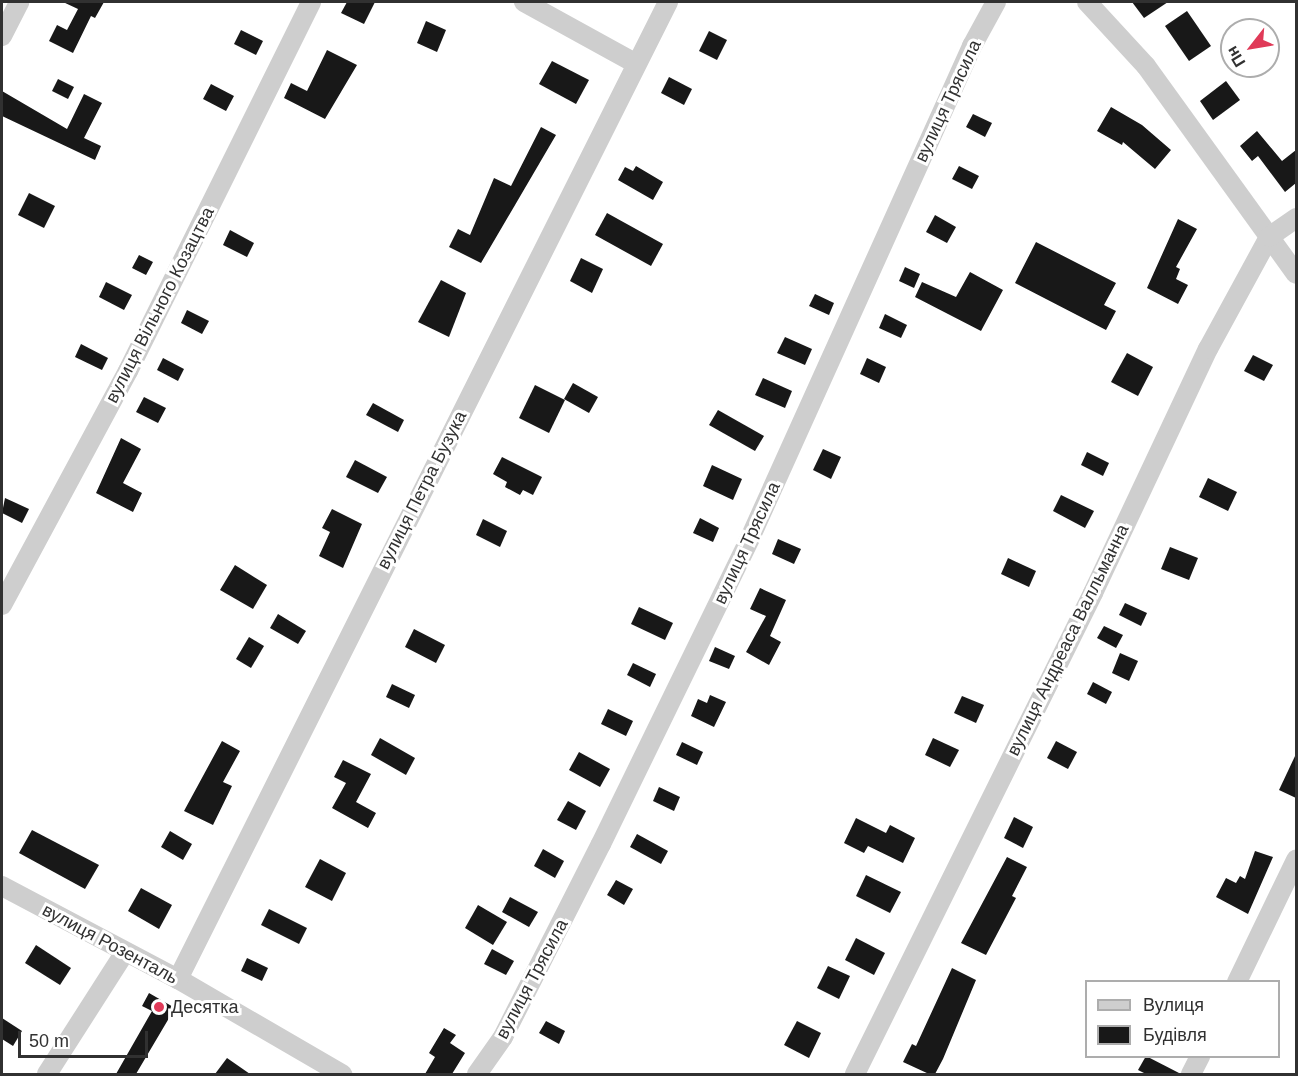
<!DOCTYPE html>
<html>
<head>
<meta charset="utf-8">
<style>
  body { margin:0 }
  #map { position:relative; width:1298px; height:1076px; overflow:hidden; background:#fff; font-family:Helvetica,sans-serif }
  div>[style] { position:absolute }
  .building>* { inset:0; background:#181818 }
  .street>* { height:20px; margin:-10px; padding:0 10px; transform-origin:10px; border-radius:10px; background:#cecece }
  .dots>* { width:16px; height:16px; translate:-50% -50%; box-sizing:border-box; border:3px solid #fff; border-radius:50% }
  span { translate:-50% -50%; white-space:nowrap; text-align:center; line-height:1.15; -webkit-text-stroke:6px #fff; paint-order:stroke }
  .street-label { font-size:18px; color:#313131 }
  .poi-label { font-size:18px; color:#313131 }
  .left { translate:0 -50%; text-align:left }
  .frame { position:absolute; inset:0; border:3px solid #313131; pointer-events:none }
  .legend { position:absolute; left:1085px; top:980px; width:195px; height:78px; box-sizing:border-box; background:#fff; border:2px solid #adadad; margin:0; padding:8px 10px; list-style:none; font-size:18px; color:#313131 }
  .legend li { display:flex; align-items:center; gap:12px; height:30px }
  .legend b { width:30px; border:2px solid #adadad }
  .north { position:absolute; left:1220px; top:18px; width:60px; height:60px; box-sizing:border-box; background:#fff; border:2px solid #adadad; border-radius:50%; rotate:239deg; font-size:16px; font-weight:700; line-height:24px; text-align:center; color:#313131 }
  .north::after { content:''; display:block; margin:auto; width:21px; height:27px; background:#e03a58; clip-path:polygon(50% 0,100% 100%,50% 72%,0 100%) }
  .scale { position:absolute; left:18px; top:1031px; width:130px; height:27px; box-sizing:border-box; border:3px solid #313131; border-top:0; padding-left:8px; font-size:18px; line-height:21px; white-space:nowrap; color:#313131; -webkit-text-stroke:4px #fff; paint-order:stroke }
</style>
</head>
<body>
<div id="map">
  <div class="building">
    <i style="clip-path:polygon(63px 2px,104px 2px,95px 18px,91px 16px,73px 53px,49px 41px,57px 25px,67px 30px,78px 9px)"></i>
    <i style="clip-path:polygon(347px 2px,375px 2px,364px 24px,341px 13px)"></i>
    <i style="clip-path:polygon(1132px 2px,1168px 2px,1144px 18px)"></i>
    <i style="clip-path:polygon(1187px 11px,1211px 46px,1189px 61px,1165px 26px)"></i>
    <i style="clip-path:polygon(426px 21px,446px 30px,437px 52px,417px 43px)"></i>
    <i style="clip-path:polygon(241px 30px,263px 41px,256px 55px,234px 44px)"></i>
    <i style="clip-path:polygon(709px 31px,727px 40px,717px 60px,699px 51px)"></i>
    <i style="clip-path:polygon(327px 50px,357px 65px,325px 119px,284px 98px,291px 83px,307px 91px)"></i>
    <i style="clip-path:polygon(552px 61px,589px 80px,576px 104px,539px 84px)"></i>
    <i style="clip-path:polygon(669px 77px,692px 89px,684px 105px,661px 93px)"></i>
    <i style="clip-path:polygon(58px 79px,74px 87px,68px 99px,52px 91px)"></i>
    <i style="clip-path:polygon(1226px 81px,1240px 100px,1213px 120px,1200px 101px)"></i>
    <i style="clip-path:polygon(211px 84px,234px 96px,226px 111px,203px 99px)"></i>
    <i style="clip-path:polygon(2px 91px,67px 129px,84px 94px,102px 103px,84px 138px,101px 146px,95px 160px,2px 116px)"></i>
    <i style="clip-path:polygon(1111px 107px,1142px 125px,1171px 150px,1155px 169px,1123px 142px,1122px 145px,1097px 131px)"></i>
    <i style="clip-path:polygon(973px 114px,992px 123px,985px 137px,966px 127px)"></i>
    <i style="clip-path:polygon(541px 127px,556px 135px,481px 263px,449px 247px,458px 229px,470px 235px,494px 178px,511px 186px)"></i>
    <i style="clip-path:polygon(1257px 131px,1282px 161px,1296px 150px,1296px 183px,1285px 192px,1258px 156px,1252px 161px,1240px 146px)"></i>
    <i style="clip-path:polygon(636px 166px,663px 182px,653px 200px,618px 180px,625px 167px,633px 171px)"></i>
    <i style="clip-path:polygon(959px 166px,979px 176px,972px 189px,952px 179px)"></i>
    <i style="clip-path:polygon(29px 193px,55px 206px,44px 228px,18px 215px)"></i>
    <i style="clip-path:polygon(607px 213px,663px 244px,651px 266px,595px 235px)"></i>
    <i style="clip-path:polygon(935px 215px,956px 227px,947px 243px,926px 232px)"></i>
    <i style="clip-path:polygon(1178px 219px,1197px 229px,1176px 267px,1180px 269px,1176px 279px,1188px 285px,1178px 304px,1147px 288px)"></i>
    <i style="clip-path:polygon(230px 230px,254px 243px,247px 257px,223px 245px)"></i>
    <i style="clip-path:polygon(1036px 242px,1116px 283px,1104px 305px,1116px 311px,1106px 330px,1015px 283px)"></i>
    <i style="clip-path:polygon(139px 255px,153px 262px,146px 275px,132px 268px)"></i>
    <i style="clip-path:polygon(581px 258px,603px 269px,592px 293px,570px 281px)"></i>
    <i style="clip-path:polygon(905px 267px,920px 274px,914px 288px,899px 281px)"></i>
    <i style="clip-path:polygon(970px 272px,1003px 290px,981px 331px,915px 297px,922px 282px,956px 297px)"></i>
    <i style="clip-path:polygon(441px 280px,466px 293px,449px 337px,418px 322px)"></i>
    <i style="clip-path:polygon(106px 282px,132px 295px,124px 310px,99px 297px)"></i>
    <i style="clip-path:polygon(815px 294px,834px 303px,829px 315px,809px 306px)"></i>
    <i style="clip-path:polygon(187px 310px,209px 321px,202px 334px,181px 323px)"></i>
    <i style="clip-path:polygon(885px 314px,907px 325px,901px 338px,879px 328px)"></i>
    <i style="clip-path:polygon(785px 337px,812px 349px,805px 365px,777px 353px)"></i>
    <i style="clip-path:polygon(81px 344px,108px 358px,102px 370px,75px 357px)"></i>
    <i style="clip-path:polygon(1127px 353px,1153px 367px,1138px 396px,1111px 382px)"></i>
    <i style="clip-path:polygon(1253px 355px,1273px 365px,1264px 381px,1244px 371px)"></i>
    <i style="clip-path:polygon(163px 358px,184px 369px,178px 381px,157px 370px)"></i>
    <i style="clip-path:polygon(867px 358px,886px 367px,879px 383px,860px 374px)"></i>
    <i style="clip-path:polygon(763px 378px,792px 391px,785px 408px,755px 395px)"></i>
    <i style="clip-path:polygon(573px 383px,598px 397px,589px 413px,564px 399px)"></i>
    <i style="clip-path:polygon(535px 385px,565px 400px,549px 433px,519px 418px)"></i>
    <i style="clip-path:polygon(144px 397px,166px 408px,158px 423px,136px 412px)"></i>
    <i style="clip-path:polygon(373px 403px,404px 420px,398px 432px,366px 415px)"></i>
    <i style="clip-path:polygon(718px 410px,764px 436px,755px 451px,709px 425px)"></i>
    <i style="clip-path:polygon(121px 438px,141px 449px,123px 483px,142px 493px,133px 512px,96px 493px)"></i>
    <i style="clip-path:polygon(823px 449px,841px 457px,831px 479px,813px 470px)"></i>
    <i style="clip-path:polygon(1087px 452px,1109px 463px,1103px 476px,1081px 465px)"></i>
    <i style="clip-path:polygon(502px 457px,542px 477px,533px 495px,523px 490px,520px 495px,505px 487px,507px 482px,493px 474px)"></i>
    <i style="clip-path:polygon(355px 460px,387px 477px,378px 493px,346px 477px)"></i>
    <i style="clip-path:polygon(712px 465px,742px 479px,733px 500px,703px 486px)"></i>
    <i style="clip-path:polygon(1208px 478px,1237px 492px,1228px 511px,1199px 497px)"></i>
    <i style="clip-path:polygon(1061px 495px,1094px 511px,1085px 528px,1053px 511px)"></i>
    <i style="clip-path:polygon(5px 498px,29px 509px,22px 523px,2px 513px)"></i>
    <i style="clip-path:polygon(332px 509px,362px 524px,343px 568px,319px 556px,330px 532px,322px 528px)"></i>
    <i style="clip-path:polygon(700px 518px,719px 528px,713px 542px,693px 533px)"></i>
    <i style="clip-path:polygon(483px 519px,507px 531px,500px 547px,476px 535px)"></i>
    <i style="clip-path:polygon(778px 539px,801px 549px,794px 564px,772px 554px)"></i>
    <i style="clip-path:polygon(1170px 547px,1198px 558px,1189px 580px,1161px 569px)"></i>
    <i style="clip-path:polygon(1008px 558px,1036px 571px,1029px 587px,1001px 574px)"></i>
    <i style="clip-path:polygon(235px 565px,267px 585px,253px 609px,220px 590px)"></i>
    <i style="clip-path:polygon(760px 588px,786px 600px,770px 636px,781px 642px,769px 665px,746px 652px,766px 616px,750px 609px)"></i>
    <i style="clip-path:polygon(1125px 603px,1147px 613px,1141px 626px,1119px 615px)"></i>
    <i style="clip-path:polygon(639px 607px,673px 623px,665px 640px,631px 624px)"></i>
    <i style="clip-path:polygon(278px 614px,306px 631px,298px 644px,270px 628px)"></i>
    <i style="clip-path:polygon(1104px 626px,1123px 635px,1116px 648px,1097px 638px)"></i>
    <i style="clip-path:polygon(414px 629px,445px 645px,436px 663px,405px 647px)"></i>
    <i style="clip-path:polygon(249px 637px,264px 646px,251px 668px,236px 659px)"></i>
    <i style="clip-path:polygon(715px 647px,735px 656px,729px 669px,709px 661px)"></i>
    <i style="clip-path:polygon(1120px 653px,1138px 661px,1129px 681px,1112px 673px)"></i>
    <i style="clip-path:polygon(633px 663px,656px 674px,650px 687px,627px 675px)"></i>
    <i style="clip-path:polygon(1093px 682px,1112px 692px,1106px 704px,1087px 694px)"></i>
    <i style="clip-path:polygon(392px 684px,415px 695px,409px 708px,386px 697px)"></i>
    <i style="clip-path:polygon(710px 695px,726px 702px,714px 727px,691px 716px,698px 699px,707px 703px)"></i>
    <i style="clip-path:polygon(962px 696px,984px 705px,976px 723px,954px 713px)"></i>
    <i style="clip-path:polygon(608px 709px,633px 721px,626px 736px,601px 724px)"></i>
    <i style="clip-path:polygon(380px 738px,415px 758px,406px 775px,371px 755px)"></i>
    <i style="clip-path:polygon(933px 738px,959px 750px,950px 767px,925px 755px)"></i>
    <i style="clip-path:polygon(222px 741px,240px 751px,223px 782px,232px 786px,213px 825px,184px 811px)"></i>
    <i style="clip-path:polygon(1056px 741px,1077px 752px,1068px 769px,1047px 758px)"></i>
    <i style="clip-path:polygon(682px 742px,703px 752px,697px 765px,676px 755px)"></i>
    <i style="clip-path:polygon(579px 752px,610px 769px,600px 787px,569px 770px)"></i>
    <i style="clip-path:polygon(1296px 754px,1296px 798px,1279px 790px)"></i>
    <i style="clip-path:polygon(343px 760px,371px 774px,356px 802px,376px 813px,368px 828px,332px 808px,346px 783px,334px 777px)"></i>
    <i style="clip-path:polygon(659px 787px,680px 797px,674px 811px,653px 801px)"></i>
    <i style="clip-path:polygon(568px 801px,586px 811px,576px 830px,557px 820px)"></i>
    <i style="clip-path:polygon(1014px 817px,1033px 827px,1023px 848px,1004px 838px)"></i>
    <i style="clip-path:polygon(856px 818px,886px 833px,890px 825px,915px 838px,903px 863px,868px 846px,864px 853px,844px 843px)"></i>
    <i style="clip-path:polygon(32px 830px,99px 865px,85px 889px,19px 853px)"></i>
    <i style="clip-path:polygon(170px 831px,192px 844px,183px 860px,161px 847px)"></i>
    <i style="clip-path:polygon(637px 834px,668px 851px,661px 864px,630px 847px)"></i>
    <i style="clip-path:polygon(543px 849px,564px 861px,555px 878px,534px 866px)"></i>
    <i style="clip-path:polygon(1255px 851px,1273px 857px,1248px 914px,1216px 897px,1226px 878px,1236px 883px,1240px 876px,1245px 879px)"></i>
    <i style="clip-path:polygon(1007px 857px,1027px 867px,1012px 896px,1016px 898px,986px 955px,961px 943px)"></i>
    <i style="clip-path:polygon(320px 859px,346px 873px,332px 901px,305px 887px)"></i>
    <i style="clip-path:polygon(866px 875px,901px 892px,890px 913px,856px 896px)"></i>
    <i style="clip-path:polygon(616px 880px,633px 889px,624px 905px,607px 895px)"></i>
    <i style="clip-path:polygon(141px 888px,172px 905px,159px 929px,128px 911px)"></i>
    <i style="clip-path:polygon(510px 897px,538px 912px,529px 927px,502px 912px)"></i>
    <i style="clip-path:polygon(478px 905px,507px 922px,493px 945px,465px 928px)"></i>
    <i style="clip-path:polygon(269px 909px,307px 928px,299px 944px,261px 925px)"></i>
    <i style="clip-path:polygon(856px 938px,885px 953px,874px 975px,845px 960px)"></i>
    <i style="clip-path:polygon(36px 945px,71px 968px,60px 985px,25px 963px)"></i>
    <i style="clip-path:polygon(492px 949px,514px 961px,506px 975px,484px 964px)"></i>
    <i style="clip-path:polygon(247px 958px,268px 968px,262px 981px,241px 971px)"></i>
    <i style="clip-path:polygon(828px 966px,850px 976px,839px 999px,817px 988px)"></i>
    <i style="clip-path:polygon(952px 968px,976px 980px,943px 1059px,935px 1074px,929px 1074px,903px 1062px,912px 1044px,916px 1046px)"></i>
    <i style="clip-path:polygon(149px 993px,175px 1008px,136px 1074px,116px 1074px,152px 1011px,142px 1006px)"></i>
    <i style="clip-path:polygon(2px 1018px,22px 1031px,13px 1046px,2px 1039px)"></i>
    <i style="clip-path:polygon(546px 1021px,565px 1031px,559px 1044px,539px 1033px)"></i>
    <i style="clip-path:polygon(797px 1021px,821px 1033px,809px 1058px,784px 1045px)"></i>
    <i style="clip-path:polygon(444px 1028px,456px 1035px,450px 1043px,465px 1053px,452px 1074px,425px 1074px,435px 1057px,429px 1053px)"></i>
    <i style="clip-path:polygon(1146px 1056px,1179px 1073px,1179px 1074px,1146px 1074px,1138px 1070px)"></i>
    <i style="clip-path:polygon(227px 1058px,250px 1074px,215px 1074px)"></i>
  </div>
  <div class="street">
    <i style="left:524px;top:2px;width:127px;rotate:28.8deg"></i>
    <i style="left:1087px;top:2px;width:87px;rotate:47.3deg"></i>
    <i style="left:1146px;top:66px;width:256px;rotate:54.2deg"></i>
    <i style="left:2px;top:36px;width:38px;rotate:-63deg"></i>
    <i style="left:2px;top:605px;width:266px;rotate:-61.7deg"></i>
    <i style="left:128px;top:371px;width:412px;rotate:-63.6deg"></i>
    <i style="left:2px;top:886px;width:199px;rotate:27.9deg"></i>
    <i style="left:178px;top:979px;width:190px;rotate:30.1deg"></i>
    <i style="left:178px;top:979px;width:1093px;rotate:-63.36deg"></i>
    <i style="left:1237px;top:982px;width:136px;rotate:-64.2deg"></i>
    <i style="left:47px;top:1074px;width:145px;rotate:-57.4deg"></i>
    <i style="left:477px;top:1074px;width:45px;rotate:-54.9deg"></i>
    <i style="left:503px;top:1037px;width:216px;rotate:-63.1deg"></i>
    <i style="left:601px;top:844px;width:340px;rotate:-64deg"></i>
    <i style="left:750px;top:538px;width:540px;rotate:-65.71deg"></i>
    <i style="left:972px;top:46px;width:50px;rotate:-61.4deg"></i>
    <i style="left:855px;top:1074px;width:537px;rotate:-63.67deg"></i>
    <i style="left:1093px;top:593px;width:270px;rotate:-64.8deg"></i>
    <i style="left:1208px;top:349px;width:128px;rotate:-61.4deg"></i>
    <i style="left:1269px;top:237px;width:33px;rotate:-35deg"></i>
    <i style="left:1191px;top:1074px;width:20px;rotate:-63deg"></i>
  </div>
  <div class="dots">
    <i style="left:159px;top:1007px;background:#e03a58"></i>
  </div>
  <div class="street-label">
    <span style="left:948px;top:101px;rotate:-65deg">вулиця Трясила</span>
    <span style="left:160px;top:305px;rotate:-63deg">вулиця Вільного Козацтва</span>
    <span style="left:422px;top:490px;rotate:-63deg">вулиця Петра Бузука</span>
    <span style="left:747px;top:543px;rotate:-65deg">вулиця Трясила</span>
    <span style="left:1068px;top:640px;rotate:-64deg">вулиця Андреаса Валльманна</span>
    <span style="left:110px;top:944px;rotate:28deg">вулиця Розенталь</span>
    <span style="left:532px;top:979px;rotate:-62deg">вулиця Трясила</span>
  </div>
  <div class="poi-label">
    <span class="left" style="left:171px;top:1007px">Десятка</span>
  </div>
  <div class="frame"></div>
  <ul class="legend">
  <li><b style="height:8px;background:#cecece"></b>Вулиця</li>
  <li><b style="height:16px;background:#181818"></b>Будівля</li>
  </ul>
  <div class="north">Пн</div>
  <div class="scale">50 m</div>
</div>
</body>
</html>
